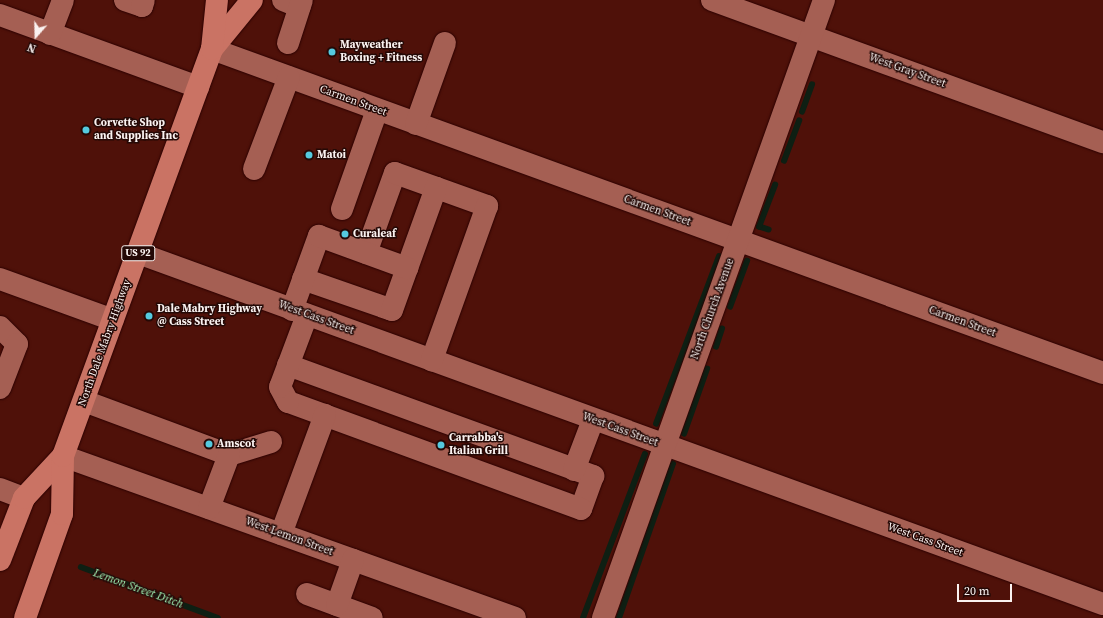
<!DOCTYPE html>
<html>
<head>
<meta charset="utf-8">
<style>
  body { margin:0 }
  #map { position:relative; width:1103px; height:618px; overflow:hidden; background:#4f1109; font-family:"Source Serif 4",serif }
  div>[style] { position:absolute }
  .stream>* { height:5.5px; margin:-2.75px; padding:0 2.75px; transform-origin:2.75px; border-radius:2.75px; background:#0e1f13 }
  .roads { filter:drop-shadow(0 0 1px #2c0100) drop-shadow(0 0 1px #2c0100) }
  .minor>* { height:22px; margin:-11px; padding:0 11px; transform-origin:11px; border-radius:11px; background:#a55f53 }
  .major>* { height:22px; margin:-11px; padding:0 11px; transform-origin:11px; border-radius:11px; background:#ca7364 }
  .dots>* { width:11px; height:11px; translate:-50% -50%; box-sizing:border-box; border:2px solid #240906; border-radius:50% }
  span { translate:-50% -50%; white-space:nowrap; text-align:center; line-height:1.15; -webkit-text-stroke:3px #240906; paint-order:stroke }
  .shield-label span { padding:1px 3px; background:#240906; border:1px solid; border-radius:3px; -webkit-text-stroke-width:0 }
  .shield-label { font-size:10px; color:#faf2f0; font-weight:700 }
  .poi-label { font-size:11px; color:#faf2f0; font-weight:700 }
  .left { translate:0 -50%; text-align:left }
  .street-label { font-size:11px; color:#faf2f0 }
  .water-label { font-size:12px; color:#a4f8b9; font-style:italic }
  .north { position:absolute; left:16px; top:16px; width:40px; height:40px; -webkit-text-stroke:3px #240906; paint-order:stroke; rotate:200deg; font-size:11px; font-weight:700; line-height:16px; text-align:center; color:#faf2f0 }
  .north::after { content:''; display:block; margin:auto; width:14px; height:18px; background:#faf2f0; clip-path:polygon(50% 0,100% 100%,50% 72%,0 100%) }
  .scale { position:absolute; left:957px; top:584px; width:55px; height:18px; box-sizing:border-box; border:2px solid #faf2f0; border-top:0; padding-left:5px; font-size:12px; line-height:14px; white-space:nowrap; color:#faf2f0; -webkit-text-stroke:3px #240906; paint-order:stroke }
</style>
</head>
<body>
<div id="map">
  <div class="stream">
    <i style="left:802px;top:112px;width:29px;rotate:-70deg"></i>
    <i style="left:784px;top:161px;width:43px;rotate:-69.4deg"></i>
    <i style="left:769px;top:230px;width:10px;rotate:-163deg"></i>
    <i style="left:759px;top:227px;width:45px;rotate:-69.1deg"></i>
    <i style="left:730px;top:307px;width:49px;rotate:-69.7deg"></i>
    <i style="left:716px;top:347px;width:19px;rotate:-72deg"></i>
    <i style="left:656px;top:424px;width:179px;rotate:-69.4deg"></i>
    <i style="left:684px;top:434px;width:69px;rotate:-70.5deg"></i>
    <i style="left:81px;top:567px;width:146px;rotate:20.4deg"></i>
    <i style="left:583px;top:618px;width:175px;rotate:-69.3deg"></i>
    <i style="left:619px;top:618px;width:163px;rotate:-70.7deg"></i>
  </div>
  <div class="roads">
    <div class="minor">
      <i style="left:125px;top:0;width:18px;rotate:19deg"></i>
      <i style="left:142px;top:6px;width:6px;rotate:-72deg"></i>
      <i style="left:283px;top:0;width:18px;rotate:22deg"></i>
      <i style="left:712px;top:0;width:416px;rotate:20deg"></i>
      <i style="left:0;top:15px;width:211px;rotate:20deg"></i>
      <i style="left:50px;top:34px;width:36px;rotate:-69deg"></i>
      <i style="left:288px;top:43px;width:45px;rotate:-72deg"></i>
      <i style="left:212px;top:49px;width:948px;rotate:19.98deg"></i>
      <i style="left:416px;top:124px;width:86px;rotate:-70.3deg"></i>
      <i style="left:254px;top:169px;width:98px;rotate:-69.2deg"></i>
      <i style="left:342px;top:209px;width:105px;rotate:-70.5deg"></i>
      <i style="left:138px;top:253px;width:1027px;rotate:19.99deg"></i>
      <i style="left:366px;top:253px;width:85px;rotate:-70.1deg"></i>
      <i style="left:395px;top:173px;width:98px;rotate:19.7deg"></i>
      <i style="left:487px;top:206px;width:164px;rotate:109.7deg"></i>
      <i style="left:0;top:279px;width:120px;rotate:19.9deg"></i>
      <i style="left:303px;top:279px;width:94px;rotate:19.2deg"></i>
      <i style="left:392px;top:310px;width:130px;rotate:-70.2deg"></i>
      <i style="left:292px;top:310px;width:79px;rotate:-70deg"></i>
      <i style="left:319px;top:236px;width:94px;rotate:20deg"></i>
      <i style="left:0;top:327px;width:24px;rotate:45deg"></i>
      <i style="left:17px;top:344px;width:47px;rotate:111.1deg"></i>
      <i style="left:288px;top:365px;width:325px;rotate:20deg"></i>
      <i style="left:593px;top:476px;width:35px;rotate:110deg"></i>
      <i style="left:581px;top:509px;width:312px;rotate:-159.9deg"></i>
      <i style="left:288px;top:402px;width:17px;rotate:-118deg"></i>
      <i style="left:280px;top:387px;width:77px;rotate:-69.4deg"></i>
      <i style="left:84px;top:401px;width:155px;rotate:20.4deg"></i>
      <i style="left:229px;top:455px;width:44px;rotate:-17.2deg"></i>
      <i style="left:63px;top:456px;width:480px;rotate:19.7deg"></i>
      <i style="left:574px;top:470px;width:53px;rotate:-69.2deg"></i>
      <i style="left:0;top:489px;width:26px;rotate:21deg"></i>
      <i style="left:209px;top:508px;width:57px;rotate:-69.3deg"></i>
      <i style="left:281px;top:534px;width:127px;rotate:-69.7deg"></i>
      <i style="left:307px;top:594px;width:69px;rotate:20.3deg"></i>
      <i style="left:337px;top:605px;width:48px;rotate:-70.4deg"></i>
      <i style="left:603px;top:618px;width:656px;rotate:-70.32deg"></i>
    </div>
    <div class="major">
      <i style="left:212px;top:49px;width:63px;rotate:-50.8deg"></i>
      <i style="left:0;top:560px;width:66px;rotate:-68.8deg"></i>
      <i style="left:24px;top:498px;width:57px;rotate:-47.1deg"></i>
      <i style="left:25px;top:618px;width:110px;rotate:-70.4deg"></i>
      <i style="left:62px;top:514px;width:58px;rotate:-89deg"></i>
      <i style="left:63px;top:456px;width:433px;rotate:-69.9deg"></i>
      <i style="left:212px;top:49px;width:49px;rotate:-84.2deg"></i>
    </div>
  </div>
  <div class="dots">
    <i style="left:332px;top:52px;background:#55cadf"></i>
    <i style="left:86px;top:130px;background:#55cadf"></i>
    <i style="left:309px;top:155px;background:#55cadf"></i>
    <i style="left:345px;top:234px;background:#55cadf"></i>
    <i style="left:149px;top:316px;background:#55cadf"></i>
    <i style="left:209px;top:444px;background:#55cadf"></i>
    <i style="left:441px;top:445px;background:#55cadf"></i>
  </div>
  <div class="shield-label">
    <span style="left:138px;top:253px">US 92</span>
  </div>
  <div class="poi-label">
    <span class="left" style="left:340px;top:52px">Mayweather<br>Boxing + Fitness</span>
    <span class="left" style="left:94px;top:130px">Corvette Shop<br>and Supplies Inc</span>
    <span class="left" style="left:317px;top:155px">Matoi</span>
    <span class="left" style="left:353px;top:234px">Curaleaf</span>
    <span class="left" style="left:157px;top:316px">Dale Mabry Highway<br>@ Cass Street</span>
    <span class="left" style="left:449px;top:445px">Carrabba's<br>Italian Grill</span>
    <span class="left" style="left:217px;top:444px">Amscot</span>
  </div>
  <div class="street-label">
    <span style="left:907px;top:71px;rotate:20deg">West Gray Street</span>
    <span style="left:353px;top:101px;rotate:20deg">Carmen Street</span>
    <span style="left:657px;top:211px;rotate:20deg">Carmen Street</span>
    <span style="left:713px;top:309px;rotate:-70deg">North Church Avenue</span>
    <span style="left:316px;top:318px;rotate:20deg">West Cass Street</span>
    <span style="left:962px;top:322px;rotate:20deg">Carmen Street</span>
    <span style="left:105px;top:343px;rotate:-70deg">North Dale Mabry Highway</span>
    <span style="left:620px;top:430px;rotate:20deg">West Cass Street</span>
    <span style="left:289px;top:537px;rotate:20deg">West Lemon Street</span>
    <span style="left:925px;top:540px;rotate:20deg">West Cass Street</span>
  </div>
  <div class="water-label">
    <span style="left:138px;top:589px;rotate:20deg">Lemon Street Ditch</span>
  </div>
  <div class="north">N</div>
  <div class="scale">20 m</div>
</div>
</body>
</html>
